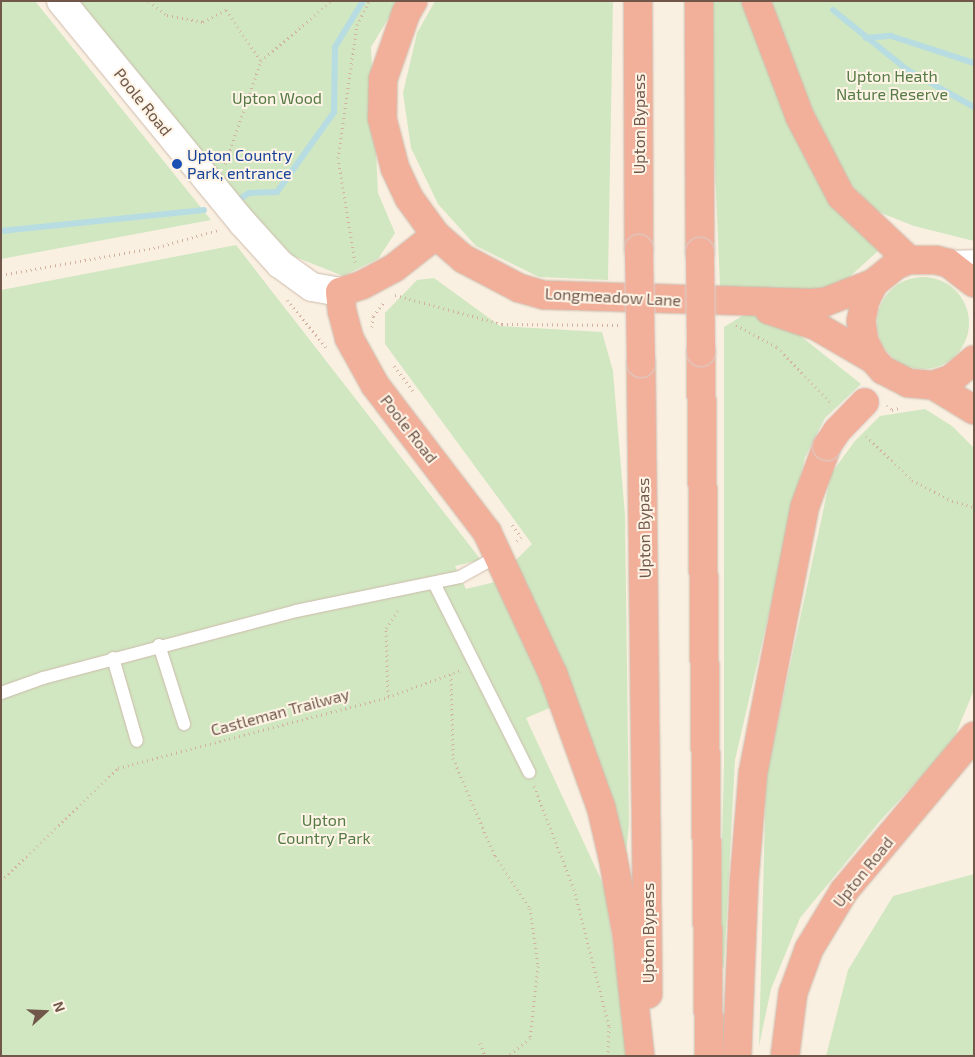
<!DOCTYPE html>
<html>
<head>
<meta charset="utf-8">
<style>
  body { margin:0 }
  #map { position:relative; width:975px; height:1057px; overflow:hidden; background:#faf0e1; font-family:"Exo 2",sans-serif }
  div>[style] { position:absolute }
  .green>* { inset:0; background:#d1e7c1 }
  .round { border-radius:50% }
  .stream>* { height:6px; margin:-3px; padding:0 3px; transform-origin:3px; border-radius:3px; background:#b7dde2 }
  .path>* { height:3px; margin-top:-1.5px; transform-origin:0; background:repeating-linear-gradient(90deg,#d2b29e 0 1px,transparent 0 5px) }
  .roads { filter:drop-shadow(0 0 1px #cdbaac) drop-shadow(0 0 1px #cdbaac) }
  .lane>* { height:12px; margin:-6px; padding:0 6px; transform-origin:6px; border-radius:6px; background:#fff }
  .street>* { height:24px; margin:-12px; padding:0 12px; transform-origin:12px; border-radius:12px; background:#fff }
  .secondary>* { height:28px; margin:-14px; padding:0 14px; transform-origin:14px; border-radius:14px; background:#fff }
  .highway>* { height:28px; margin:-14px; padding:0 14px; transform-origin:14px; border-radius:14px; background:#f2b09b }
  .bridges { filter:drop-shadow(0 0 1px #d7d0cc) drop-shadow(0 0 1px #d7d0cc) }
  .highway-bridge>* { height:28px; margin:-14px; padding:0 14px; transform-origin:14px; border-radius:14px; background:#f2b09b }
  .dots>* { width:14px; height:14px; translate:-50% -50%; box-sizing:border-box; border:2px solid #fef4e6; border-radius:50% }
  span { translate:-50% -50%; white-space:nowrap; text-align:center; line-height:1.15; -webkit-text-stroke:4px #fef4e6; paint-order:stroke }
  .park-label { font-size:16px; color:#557a45 }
  .street-label { font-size:16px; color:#70574a }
  .transit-label { font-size:16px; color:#164399 }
  .left { translate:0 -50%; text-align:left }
  .frame { position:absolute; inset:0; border:2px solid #70574a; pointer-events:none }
  .north { position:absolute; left:20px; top:987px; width:50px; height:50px; -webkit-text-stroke:4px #fef4e6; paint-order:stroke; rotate:70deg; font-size:14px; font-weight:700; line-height:20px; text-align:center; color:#70574a }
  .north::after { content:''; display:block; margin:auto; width:18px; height:22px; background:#70574a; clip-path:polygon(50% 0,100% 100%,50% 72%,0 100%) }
</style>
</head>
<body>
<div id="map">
  <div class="green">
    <i style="clip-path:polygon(1px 1px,35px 1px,211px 220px,1px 259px)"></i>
    <i style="clip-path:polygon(80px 1px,399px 1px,371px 47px,378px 193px,395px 233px,378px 259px,343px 276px,293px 256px,206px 164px)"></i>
    <i style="clip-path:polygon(435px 1px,613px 1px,608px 280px,539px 277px,476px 246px,438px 204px,411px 148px,403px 93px,417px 33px)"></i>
    <i style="clip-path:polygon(708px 1px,746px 1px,865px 236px,878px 251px,846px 280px,813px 295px,720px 287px)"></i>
    <i style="clip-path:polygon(770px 1px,974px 1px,974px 241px,914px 226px,876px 211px,843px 176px,804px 90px)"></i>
    <i style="clip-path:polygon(236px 245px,481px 560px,455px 566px,466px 589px,495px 582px,525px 637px,552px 707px,526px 718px,604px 886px,630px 1056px,1px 1056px,1px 290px)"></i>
    <i class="round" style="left:877px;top:277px;width:92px;height:92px"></i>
    <i style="clip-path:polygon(434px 278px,500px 326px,602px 332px,613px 371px,625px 515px,629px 823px,626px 856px,515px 561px,532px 544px,385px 344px,385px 313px,417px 280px)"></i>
    <i style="clip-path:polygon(747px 313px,788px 326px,861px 384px,825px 418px,805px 457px,735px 760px,724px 968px,719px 964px,724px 763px,724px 327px)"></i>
    <i style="clip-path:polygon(925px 409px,952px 426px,974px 448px,974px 690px,952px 743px,880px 821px,800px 918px,771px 989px,759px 1046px,766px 778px,831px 474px,854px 442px,880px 416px)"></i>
    <i style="clip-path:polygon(974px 874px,974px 1056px,826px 1056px,848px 970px,893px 896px)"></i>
  </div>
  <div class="stream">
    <i style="left:833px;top:10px;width:94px;rotate:38.9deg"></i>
    <i style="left:906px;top:69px;width:78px;rotate:29.2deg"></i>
    <i style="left:866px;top:38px;width:25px;rotate:-5deg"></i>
    <i style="left:891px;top:36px;width:87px;rotate:18deg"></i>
    <i style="left:237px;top:201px;width:14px;rotate:-34deg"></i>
    <i style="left:249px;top:193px;width:28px;rotate:-2deg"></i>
    <i style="left:277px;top:192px;width:98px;rotate:-54.5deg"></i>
    <i style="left:334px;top:112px;width:65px;rotate:-89.1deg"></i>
    <i style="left:335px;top:47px;width:54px;rotate:-58.7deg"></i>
    <i style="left:1px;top:231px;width:204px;rotate:-5.9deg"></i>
  </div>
  <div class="path">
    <i style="left:149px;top:1px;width:23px;rotate:38deg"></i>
    <i style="left:167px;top:15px;width:37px;rotate:11deg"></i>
    <i style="left:203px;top:22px;width:26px;rotate:-28deg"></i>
    <i style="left:226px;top:10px;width:62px;rotate:55.5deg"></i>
    <i style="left:261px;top:61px;width:92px;rotate:-40.6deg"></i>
    <i style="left:225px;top:164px;width:109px;rotate:-70.7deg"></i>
    <i style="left:355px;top:262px;width:105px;rotate:-99.3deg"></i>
    <i style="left:338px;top:158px;width:134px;rotate:-81.9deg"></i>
    <i style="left:357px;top:25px;width:27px;rotate:-63deg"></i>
    <i style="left:1px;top:275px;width:159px;rotate:-10.1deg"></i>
    <i style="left:158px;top:247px;width:62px;rotate:-15.8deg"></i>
    <i style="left:395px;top:295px;width:111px;rotate:15.2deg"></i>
    <i style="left:502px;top:324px;width:116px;rotate:0.5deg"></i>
    <i style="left:287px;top:300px;width:61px;rotate:50.3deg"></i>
    <i style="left:736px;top:325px;width:47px;rotate:28.2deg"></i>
    <i style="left:777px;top:347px;width:78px;rotate:46deg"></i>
    <i style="left:372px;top:327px;width:11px;rotate:-85deg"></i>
    <i style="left:373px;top:316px;width:18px;rotate:-52deg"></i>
    <i style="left:394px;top:366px;width:31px;rotate:53deg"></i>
    <i style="left:887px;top:405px;width:7px;rotate:45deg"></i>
    <i style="left:892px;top:410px;width:10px;rotate:-17deg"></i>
    <i style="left:866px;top:436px;width:64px;rotate:43.7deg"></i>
    <i style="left:912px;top:480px;width:45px;rotate:27.7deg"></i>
    <i style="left:952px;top:501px;width:23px;rotate:15deg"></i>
    <i style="left:512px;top:525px;width:15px;rotate:53deg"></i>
    <i style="left:521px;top:537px;width:6px;rotate:141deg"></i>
    <i style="left:451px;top:674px;width:84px;rotate:88.6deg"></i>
    <i style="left:453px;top:758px;width:107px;rotate:66.8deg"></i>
    <i style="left:495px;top:856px;width:63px;rotate:56.1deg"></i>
    <i style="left:530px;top:908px;width:59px;rotate:82.1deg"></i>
    <i style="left:538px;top:966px;width:72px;rotate:96.3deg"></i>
    <i style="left:530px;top:1038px;width:28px;rotate:141deg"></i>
    <i style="left:388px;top:696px;width:68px;rotate:-91.7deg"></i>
    <i style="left:386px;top:628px;width:25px;rotate:-56deg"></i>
    <i style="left:534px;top:786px;width:110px;rotate:68.8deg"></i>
    <i style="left:574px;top:889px;width:141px;rotate:75.7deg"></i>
    <i style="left:609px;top:1026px;width:30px;rotate:92deg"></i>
    <i style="left:1px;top:881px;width:163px;rotate:-44deg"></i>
    <i style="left:118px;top:768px;width:279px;rotate:-14.7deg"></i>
    <i style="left:388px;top:697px;width:78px;rotate:-20.3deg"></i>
    <i style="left:480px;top:1043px;width:14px;rotate:69deg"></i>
  </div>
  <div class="roads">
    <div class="lane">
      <i style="left:434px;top:583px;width:212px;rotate:63.3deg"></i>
      <i style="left:159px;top:645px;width:83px;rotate:72.4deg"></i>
      <i style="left:113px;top:658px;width:86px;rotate:73.9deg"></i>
      <i style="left:1px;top:693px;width:45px;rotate:-19.7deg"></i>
      <i style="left:43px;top:678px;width:262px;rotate:-14.8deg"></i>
      <i style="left:296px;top:611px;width:167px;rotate:-11.7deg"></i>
      <i style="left:460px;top:577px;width:46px;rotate:-28.8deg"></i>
    </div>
    <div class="street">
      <i style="left:948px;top:263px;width:26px;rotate:-2deg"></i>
    </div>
    <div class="secondary">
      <i style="left:61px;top:1px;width:286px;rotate:50.7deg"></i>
      <i style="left:242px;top:222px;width:57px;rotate:47.9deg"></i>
      <i style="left:280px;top:264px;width:39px;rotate:36deg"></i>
      <i style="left:312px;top:287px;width:28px;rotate:10deg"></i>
    </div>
    <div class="highway">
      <i style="left:413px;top:1px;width:14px;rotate:120deg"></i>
      <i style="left:406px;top:13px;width:70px;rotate:109.2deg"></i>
      <i style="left:383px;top:79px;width:39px;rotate:91deg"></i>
      <i style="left:382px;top:118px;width:52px;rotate:75.4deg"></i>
      <i style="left:395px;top:168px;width:33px;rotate:65deg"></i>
      <i style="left:409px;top:198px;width:46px;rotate:53.9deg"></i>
      <i style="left:436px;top:235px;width:37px;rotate:41deg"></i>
      <i style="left:464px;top:259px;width:62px;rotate:27.8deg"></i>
      <i style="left:519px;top:288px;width:26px;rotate:16deg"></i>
      <i style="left:544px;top:295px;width:267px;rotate:1.7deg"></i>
      <i style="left:811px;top:303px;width:14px;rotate:-4deg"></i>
      <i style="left:825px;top:302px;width:53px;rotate:-21.2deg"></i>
      <i style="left:638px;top:1px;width:248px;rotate:89.8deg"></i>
      <i style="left:699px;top:1px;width:251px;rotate:89.8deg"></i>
      <i style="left:756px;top:1px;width:124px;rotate:69.2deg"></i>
      <i style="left:800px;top:117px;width:89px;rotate:62.6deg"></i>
      <i style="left:841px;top:196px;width:93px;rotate:43.3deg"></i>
      <i style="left:436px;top:235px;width:53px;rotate:141.8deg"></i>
      <i style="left:394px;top:268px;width:36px;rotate:152deg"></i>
      <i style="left:362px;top:285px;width:23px;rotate:162deg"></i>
      <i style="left:340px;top:292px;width:19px;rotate:84deg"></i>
      <i style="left:342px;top:311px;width:28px;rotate:75deg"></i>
      <i style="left:349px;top:338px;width:54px;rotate:61deg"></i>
      <i style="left:375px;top:385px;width:185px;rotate:52.7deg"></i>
      <i style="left:487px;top:532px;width:157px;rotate:65.1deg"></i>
      <i style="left:553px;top:674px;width:141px;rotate:70.2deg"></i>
      <i style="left:601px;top:807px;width:52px;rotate:76.8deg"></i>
      <i style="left:613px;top:858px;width:79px;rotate:79.8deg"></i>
      <i style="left:627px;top:936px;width:121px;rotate:83.8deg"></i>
      <i style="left:974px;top:283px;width:33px;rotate:-142deg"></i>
      <i style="left:948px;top:263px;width:12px;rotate:-166deg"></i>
      <i style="left:936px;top:260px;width:27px;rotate:180deg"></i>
      <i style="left:909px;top:260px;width:14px;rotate:159deg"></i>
      <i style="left:896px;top:265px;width:28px;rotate:141deg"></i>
      <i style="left:874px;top:283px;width:20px;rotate:117deg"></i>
      <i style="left:865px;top:301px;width:20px;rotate:101deg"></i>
      <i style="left:861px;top:321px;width:20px;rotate:81deg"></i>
      <i style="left:864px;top:341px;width:20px;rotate:63deg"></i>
      <i style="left:873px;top:359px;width:15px;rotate:48deg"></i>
      <i style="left:883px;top:370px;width:28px;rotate:27deg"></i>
      <i style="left:908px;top:383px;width:25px;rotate:5deg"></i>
      <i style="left:933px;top:385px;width:19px;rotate:-18deg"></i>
      <i style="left:951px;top:379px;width:30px;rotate:-40deg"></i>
      <i style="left:769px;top:310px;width:50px;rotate:18.8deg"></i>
      <i style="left:816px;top:326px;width:66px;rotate:30.1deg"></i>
      <i style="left:701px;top:352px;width:704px;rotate:89.35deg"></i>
      <i style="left:641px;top:363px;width:631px;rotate:89.36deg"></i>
      <i style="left:933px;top:385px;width:48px;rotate:31.4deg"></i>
      <i style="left:737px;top:1056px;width:174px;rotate:-87.7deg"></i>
      <i style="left:744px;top:882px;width:109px;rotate:-85.3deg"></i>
      <i style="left:753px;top:773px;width:272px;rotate:-79deg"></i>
      <i style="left:805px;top:506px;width:64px;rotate:-69.9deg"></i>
      <i style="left:785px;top:1056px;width:64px;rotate:-82.8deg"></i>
      <i style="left:793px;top:993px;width:47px;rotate:-70deg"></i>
      <i style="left:809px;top:949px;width:68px;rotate:-58.9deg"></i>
      <i style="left:844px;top:891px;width:202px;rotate:-50deg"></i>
    </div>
  </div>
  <div class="bridges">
    <div class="highway-bridge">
      <i style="left:639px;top:249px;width:114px;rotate:89deg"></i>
      <i style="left:700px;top:252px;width:100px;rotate:89.4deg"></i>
      <i style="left:827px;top:446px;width:18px;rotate:-56deg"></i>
      <i style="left:837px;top:431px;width:40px;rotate:-46deg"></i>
    </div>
  </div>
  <div class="dots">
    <i style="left:177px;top:164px;background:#1a4fb4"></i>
  </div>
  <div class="park-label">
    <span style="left:892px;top:85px">Upton Heath<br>Nature Reserve</span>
    <span style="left:277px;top:98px">Upton Wood</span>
    <span style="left:324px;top:829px">Upton<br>Country Park</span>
  </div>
  <div class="street-label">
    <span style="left:143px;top:102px;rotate:51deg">Poole Road</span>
    <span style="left:639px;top:124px;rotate:-90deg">Upton Bypass</span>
    <span style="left:613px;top:297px;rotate:3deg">Longmeadow Lane</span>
    <span style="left:409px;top:429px;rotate:52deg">Poole Road</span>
    <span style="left:644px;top:528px;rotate:-91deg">Upton Bypass</span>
    <span style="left:280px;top:712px;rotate:-15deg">Castleman Trailway</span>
    <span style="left:863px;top:872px;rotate:-51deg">Upton Road</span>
    <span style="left:648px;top:933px;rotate:-90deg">Upton Bypass</span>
  </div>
  <div class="transit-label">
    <span class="left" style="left:187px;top:164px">Upton Country<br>Park, entrance</span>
  </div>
  <div class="frame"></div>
  <div class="north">N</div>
</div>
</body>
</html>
